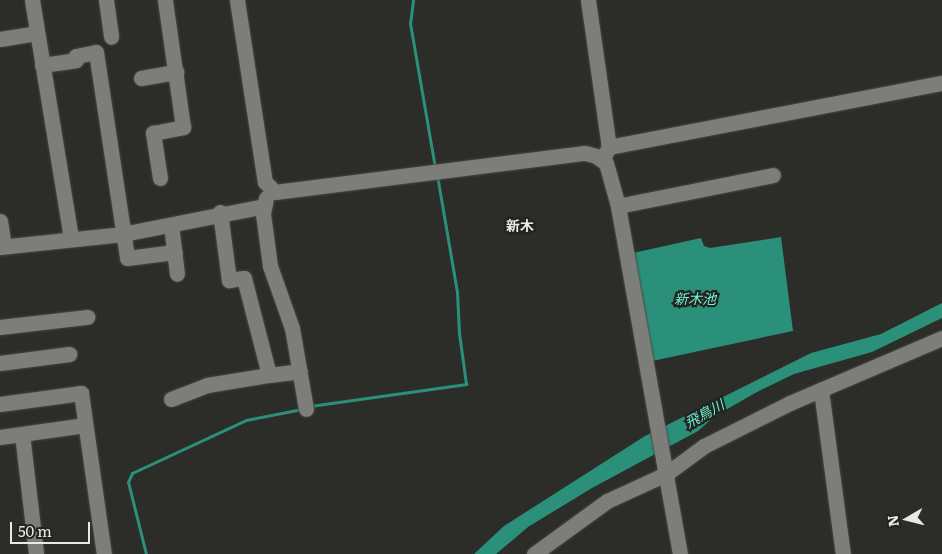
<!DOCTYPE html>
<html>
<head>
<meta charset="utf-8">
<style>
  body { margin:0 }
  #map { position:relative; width:942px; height:554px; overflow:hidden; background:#2c2d29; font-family:Literata,"Noto Sans JP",serif }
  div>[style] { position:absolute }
  .water>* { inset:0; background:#2b907a }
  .stream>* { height:3px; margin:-1.5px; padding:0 1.5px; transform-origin:1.5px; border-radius:1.5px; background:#2b907a }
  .roads { filter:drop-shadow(0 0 1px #484945) drop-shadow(0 0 1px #484945) }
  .minor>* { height:15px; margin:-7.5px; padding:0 7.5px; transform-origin:7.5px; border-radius:7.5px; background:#7d7e79 }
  span { translate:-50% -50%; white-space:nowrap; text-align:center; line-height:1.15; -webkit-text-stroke:4.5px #23241f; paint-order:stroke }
  .neighbourhood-label { font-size:14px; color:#e9eae7; font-weight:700 }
  .water-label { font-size:14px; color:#70f6d7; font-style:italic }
  .north { position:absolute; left:882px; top:494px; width:50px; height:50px; -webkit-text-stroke:4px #23241f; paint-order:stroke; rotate:262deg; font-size:14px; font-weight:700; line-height:20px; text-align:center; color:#e9eae7 }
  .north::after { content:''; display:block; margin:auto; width:18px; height:22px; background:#e9eae7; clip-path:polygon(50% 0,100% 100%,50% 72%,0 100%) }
  .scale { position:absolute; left:10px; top:522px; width:80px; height:22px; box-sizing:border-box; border:2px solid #e9eae7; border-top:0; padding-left:6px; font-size:15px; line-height:18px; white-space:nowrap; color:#e9eae7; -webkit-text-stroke:4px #23241f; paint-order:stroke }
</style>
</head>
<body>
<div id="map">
  <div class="water">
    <i style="clip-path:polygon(781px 237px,793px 331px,652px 361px,633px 253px,701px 238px,704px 246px,710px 248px)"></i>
    <i style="clip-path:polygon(942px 303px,942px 318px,872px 352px,794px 374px,757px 392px,715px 416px,698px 431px,592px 488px,528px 527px,496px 554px,474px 554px,504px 526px,645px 436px,811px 353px,881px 334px)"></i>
  </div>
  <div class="stream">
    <i style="left:413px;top:0;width:23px;rotate:97deg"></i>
    <i style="left:410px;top:23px;width:146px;rotate:80.2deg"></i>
    <i style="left:310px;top:406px;width:158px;rotate:-8deg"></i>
    <i style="left:466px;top:384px;width:51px;rotate:-97.8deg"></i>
    <i style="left:459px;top:333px;width:41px;rotate:-92.8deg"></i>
    <i style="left:457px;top:292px;width:119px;rotate:-99.7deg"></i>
    <i style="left:146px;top:554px;width:74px;rotate:-104deg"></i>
    <i style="left:128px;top:482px;width:10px;rotate:-66deg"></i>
    <i style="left:132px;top:473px;width:126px;rotate:-24.9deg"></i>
    <i style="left:246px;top:420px;width:57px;rotate:-11.1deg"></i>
  </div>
  <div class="roads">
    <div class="minor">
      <i style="left:32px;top:0;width:242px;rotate:80.7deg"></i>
      <i style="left:106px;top:0;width:37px;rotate:82deg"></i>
      <i style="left:237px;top:0;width:184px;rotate:81.3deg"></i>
      <i style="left:265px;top:182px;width:14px;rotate:45deg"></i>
      <i style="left:275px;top:192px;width:312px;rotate:-7.2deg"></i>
      <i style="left:585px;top:153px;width:11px;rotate:15deg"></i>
      <i style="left:596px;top:156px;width:12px;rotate:35deg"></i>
      <i style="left:606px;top:163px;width:45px;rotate:74.4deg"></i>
      <i style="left:618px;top:206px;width:353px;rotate:79.9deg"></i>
      <i style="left:588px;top:0;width:148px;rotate:81.9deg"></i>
      <i style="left:609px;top:147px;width:10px;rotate:119deg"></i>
      <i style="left:0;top:39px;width:37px;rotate:-9deg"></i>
      <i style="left:42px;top:65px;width:34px;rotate:-8deg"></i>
      <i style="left:76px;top:60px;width:4px;rotate:-90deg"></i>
      <i style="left:76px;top:56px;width:20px;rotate:-11deg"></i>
      <i style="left:96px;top:52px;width:208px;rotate:81.4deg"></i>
      <i style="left:127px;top:258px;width:48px;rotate:-7.1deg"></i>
      <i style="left:141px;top:78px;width:36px;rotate:-10deg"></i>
      <i style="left:609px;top:147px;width:339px;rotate:-10.9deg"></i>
      <i style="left:160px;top:178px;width:46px;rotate:-98.8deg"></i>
      <i style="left:153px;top:133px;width:31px;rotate:-11deg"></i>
      <i style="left:183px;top:127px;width:128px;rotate:-98.1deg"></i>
      <i style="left:266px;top:198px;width:16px;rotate:101deg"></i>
      <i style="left:263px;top:214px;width:52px;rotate:82.3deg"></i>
      <i style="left:270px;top:266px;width:66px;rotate:70.5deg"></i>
      <i style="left:292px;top:328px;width:82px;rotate:80.2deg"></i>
      <i style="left:618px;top:206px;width:158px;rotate:-11.3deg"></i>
      <i style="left:220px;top:212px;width:69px;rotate:82.5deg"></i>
      <i style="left:229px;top:280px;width:15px;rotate:-8deg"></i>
      <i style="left:244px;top:278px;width:100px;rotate:75.5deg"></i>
      <i style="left:269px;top:375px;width:31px;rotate:-7deg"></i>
      <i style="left:0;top:221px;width:25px;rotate:81deg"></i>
      <i style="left:171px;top:225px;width:49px;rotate:83deg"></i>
      <i style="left:0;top:247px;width:124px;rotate:-6deg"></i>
      <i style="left:123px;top:234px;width:144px;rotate:-11.2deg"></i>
      <i style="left:0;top:327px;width:88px;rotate:-6.6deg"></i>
      <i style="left:0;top:363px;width:70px;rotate:-7.4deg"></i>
      <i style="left:821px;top:390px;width:165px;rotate:82.4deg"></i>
      <i style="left:171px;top:399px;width:39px;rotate:-21deg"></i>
      <i style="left:207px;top:385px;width:63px;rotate:-9.2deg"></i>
      <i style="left:0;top:404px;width:82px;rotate:-7.7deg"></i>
      <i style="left:81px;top:393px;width:163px;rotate:81.9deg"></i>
      <i style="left:22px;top:434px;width:121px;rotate:83.3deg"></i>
      <i style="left:0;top:437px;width:86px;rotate:-8deg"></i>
      <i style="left:534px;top:554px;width:90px;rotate:-36deg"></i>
      <i style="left:607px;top:501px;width:65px;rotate:-24.6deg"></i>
      <i style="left:666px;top:474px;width:47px;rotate:-36.4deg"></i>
      <i style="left:704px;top:446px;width:96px;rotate:-26.6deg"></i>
      <i style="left:790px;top:403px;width:165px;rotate:-23.2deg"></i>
    </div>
  </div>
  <div class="neighbourhood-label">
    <span style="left:520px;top:225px">新木</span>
  </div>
  <div class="water-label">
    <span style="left:695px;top:298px">新木池</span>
    <span style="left:704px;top:413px;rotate:-29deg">飛鳥川</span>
  </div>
  <div class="north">N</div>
  <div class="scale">50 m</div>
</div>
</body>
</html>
